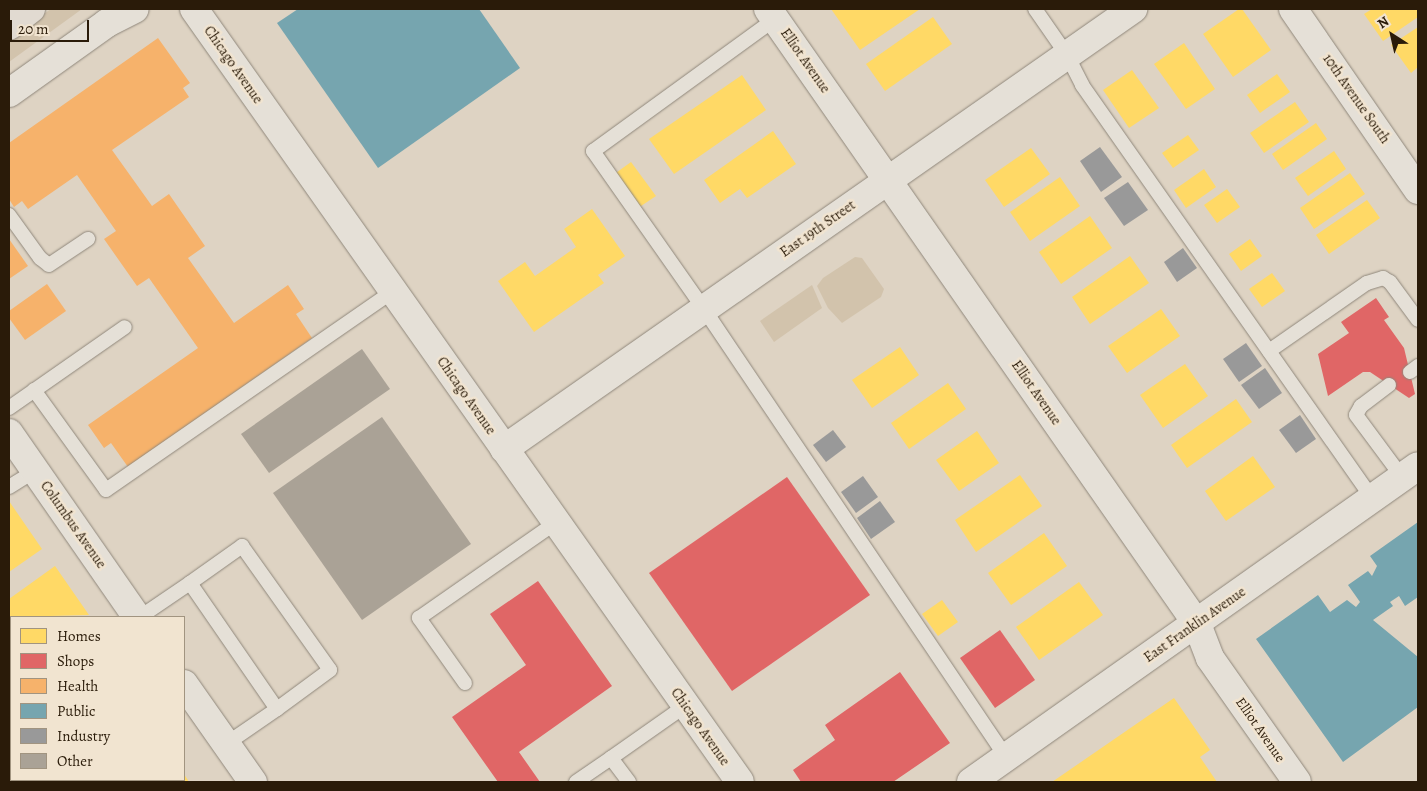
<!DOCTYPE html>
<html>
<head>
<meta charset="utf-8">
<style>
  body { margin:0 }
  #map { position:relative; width:1427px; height:791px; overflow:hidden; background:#ded3c3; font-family:Alegreya,serif }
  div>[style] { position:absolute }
  .green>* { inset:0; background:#d2c3ac }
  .homes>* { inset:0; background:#ffd966 }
  .shops>* { inset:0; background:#e06666 }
  .health>* { inset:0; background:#f6b26b }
  .public>* { inset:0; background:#76a5af }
  .industry>* { inset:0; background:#999 }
  .building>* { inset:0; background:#aaa296 }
  .roads { filter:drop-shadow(0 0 1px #8f877b) drop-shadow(0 0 1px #8f877b) }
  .service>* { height:14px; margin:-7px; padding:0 7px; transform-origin:7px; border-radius:7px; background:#e5e0d7 }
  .minor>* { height:28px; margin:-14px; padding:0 14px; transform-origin:14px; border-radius:14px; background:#e5e0d7 }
  .tertiary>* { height:28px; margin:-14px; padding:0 14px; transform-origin:14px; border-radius:14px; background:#e5e0d7 }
  .secondary>* { height:28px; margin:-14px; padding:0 14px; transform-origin:14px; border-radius:14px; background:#e5e0d7 }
  .motorway>* { height:28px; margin:-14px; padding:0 14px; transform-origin:14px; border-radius:14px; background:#e1dad1 }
  span { translate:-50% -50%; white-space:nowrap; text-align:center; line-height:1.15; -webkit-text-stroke:5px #f1e4d0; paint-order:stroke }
  .street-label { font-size:14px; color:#2a1b09 }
  .frame { position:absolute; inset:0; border:10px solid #2a1b09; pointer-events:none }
  .legend { position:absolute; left:10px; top:616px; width:175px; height:165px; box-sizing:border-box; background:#f1e4d0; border:1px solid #a19480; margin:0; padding:6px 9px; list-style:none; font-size:15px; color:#2a1b09 }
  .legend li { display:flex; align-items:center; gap:10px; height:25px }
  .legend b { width:25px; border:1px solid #a19480 }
  .north { position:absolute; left:1367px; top:10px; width:50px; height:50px; -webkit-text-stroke:4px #f1e4d0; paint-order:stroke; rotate:325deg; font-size:14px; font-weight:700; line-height:20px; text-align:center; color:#2a1b09 }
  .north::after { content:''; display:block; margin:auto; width:18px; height:22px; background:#2a1b09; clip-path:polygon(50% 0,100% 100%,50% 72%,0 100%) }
  .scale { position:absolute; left:10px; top:20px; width:79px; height:22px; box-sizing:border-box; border:2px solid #2a1b09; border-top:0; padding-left:6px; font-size:15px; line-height:18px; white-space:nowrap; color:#2a1b09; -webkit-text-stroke:4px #f1e4d0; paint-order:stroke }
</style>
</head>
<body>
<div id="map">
  <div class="green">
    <i style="clip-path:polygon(51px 9px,82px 9px,9px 62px,9px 38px)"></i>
    <i style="clip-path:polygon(855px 257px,862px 258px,884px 289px,881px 297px,842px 323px,828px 308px,817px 286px,823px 278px)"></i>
    <i style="clip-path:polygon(812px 285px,822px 308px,774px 342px,760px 321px)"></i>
  </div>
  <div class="homes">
    <i style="clip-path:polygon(831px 9px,920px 9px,860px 50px)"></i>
    <i style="clip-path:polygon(1239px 9px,1242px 9px,1271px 50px,1233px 77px,1203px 34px)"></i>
    <i style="clip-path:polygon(1372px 9px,1418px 9px,1418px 17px,1383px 41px,1364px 14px)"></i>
    <i style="clip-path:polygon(933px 17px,952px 44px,885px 91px,866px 64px)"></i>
    <i style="clip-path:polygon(1418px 27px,1418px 67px,1411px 73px,1391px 45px)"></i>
    <i style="clip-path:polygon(1184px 43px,1215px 89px,1186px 109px,1154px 64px)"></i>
    <i style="clip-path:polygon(1132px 70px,1159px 108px,1129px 128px,1103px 90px)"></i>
    <i style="clip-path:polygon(1277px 74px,1290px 92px,1260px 113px,1247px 95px)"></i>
    <i style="clip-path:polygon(742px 75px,766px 110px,674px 174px,649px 139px)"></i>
    <i style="clip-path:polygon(1295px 102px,1309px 122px,1264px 153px,1250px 133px)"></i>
    <i style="clip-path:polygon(1316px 123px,1327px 139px,1283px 170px,1272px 154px)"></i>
    <i style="clip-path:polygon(773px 131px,796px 164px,747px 198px,740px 189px,720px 203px,704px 180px)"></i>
    <i style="clip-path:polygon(1188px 135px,1199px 150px,1173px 168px,1162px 153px)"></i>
    <i style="clip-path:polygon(1031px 148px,1050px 174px,1004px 207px,985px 180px)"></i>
    <i style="clip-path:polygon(1334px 151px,1346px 169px,1308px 196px,1295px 178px)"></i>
    <i style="clip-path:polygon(631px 162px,656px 196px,638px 208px,613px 175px)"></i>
    <i style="clip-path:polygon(1204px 169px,1216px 187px,1186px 208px,1174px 190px)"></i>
    <i style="clip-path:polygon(1350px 173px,1365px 194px,1314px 229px,1300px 208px)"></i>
    <i style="clip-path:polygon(1060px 177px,1080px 206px,1030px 241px,1010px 212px)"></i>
    <i style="clip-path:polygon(1227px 189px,1240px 207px,1217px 223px,1204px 205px)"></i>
    <i style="clip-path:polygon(1367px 200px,1380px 218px,1329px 254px,1316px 235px)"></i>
    <i style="clip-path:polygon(592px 209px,625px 256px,598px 275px,604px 283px,534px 332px,498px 281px,525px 262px,535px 276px,576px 247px,564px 229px)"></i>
    <i style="clip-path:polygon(1090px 216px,1112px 248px,1061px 284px,1039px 252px)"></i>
    <i style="clip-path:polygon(1250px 239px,1262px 256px,1241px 271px,1229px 254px)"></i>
    <i style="clip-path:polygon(1130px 256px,1149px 283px,1090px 324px,1072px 297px)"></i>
    <i style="clip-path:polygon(1272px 273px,1285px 291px,1262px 307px,1249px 289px)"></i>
    <i style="clip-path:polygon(1161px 309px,1180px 336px,1127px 373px,1108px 346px)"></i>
    <i style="clip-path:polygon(900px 347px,919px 375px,872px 408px,852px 380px)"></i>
    <i style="clip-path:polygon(1185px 364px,1208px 396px,1163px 428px,1140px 395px)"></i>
    <i style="clip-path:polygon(948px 383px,966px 409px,909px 449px,891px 423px)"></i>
    <i style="clip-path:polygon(1236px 399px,1252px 422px,1187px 468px,1171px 445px)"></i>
    <i style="clip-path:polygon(977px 431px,999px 463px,959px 491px,936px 460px)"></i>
    <i style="clip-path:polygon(1253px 456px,1275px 487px,1226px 521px,1205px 491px)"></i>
    <i style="clip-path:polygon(1020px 475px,1042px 506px,976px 552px,955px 520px)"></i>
    <i style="clip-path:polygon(9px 501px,42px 549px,9px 572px)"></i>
    <i style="clip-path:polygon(1044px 533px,1067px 566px,1011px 605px,988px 573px)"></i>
    <i style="clip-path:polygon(55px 566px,89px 615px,11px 617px,11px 652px,9px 599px)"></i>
    <i style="clip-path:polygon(1079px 582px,1103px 615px,1039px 660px,1016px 627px)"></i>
    <i style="clip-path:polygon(942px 600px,958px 622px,938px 636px,922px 614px)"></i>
    <i style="clip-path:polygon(1174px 698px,1210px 750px,1200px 757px,1217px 782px,1052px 782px)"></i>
    <i style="clip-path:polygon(9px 754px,11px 780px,28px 782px,9px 782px)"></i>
    <i style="clip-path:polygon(184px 774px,189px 782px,163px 782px,184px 780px)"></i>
  </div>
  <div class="shops">
    <i style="clip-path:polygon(1376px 298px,1389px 317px,1384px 320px,1404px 348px,1415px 394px,1409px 398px,1370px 372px,1363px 372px,1328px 396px,1318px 354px,1349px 333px,1341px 322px)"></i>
    <i style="clip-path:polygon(787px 477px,870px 595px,732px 691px,649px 573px)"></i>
    <i style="clip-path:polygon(538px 581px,612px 686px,519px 752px,540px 782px,498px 782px,452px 717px,526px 665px,490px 614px)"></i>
    <i style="clip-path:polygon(1000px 630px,1035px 680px,995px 708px,960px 658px)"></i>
    <i style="clip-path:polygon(900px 672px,950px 743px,893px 782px,801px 782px,793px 770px,835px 740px,825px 725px)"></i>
  </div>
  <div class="health">
    <i style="clip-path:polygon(158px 38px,190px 83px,183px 88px,189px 97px,112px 150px,152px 206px,169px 194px,205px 246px,188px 258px,234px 323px,288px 285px,304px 309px,296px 314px,312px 338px,128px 467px,111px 443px,104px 448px,88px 425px,198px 348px,149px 278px,137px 286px,104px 239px,116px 231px,77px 175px,28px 209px,22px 201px,14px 207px,9px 199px,9px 143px)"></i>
    <i style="clip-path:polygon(9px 239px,28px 266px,9px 279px)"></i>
    <i style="clip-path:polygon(47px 284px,66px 311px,25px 340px,9px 318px,9px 311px)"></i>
  </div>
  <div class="public">
    <i style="clip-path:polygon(298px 9px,479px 9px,520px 68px,378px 168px,277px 23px)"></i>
    <i style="clip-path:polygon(1418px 522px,1418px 597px,1405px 606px,1399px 596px,1390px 602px,1393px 606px,1373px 620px,1418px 657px,1418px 707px,1343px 762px,1256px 639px,1318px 595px,1330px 612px,1347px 600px,1356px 607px,1360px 602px,1348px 585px,1368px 571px,1372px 576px,1377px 566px,1370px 556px)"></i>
  </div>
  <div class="industry">
    <i style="clip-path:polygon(1100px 147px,1122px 177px,1101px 192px,1080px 161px)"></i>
    <i style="clip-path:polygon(1128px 182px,1148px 210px,1124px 226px,1104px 198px)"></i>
    <i style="clip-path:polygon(1183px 248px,1197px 268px,1177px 282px,1164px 262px)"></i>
    <i style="clip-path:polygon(1246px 343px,1262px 366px,1239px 382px,1223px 359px)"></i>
    <i style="clip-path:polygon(1265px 368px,1282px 393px,1259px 409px,1241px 385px)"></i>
    <i style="clip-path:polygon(1300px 415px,1316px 439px,1296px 453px,1279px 430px)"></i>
    <i style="clip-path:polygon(833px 430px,846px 447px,826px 462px,813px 445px)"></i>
    <i style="clip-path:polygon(863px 476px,878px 497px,856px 513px,841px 492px)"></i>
    <i style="clip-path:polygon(880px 501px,895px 522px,871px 539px,857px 518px)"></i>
  </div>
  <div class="building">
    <i style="clip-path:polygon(362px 349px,390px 389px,269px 473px,241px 434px)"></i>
    <i style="clip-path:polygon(382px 417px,471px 544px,362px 620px,273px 493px)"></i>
  </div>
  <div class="roads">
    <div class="service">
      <i style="left:1035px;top:9px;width:56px;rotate:55.2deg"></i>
      <i style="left:1067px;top:55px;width:34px;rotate:63deg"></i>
      <i style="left:1082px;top:85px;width:505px;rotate:54.92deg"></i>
      <i style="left:775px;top:19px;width:225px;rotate:144deg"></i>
      <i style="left:593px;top:151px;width:193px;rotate:54.9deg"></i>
      <i style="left:704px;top:309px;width:540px;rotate:56.02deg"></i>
      <i style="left:9px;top:215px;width:53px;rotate:54.2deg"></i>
      <i style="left:40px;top:258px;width:11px;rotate:38deg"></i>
      <i style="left:49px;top:265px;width:47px;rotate:-33.7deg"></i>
      <i style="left:1269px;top:351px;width:119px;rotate:-34.8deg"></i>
      <i style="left:1367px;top:283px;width:17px;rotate:-17deg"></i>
      <i style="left:1383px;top:278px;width:8px;rotate:30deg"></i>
      <i style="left:1390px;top:282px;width:47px;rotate:53.6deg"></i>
      <i style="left:1410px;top:372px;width:10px;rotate:-37deg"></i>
      <i style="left:1389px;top:385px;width:35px;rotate:143deg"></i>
      <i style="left:1361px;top:406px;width:10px;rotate:119deg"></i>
      <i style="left:1356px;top:415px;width:77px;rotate:53.4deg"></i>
      <i style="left:34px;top:390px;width:123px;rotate:54.2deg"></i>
      <i style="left:106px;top:490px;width:349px;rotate:-34.7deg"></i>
      <i style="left:9px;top:408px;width:141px;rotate:-34.9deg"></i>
      <i style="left:9px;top:487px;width:31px;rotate:-32deg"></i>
      <i style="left:190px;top:583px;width:64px;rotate:-35.4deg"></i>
      <i style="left:242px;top:546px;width:152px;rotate:54.6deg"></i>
      <i style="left:330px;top:670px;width:66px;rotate:143.7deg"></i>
      <i style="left:140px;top:617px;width:60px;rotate:-34.2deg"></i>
      <i style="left:190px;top:583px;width:153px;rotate:55.4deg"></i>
      <i style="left:277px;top:709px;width:62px;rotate:145.5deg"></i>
      <i style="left:465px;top:683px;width:80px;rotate:-125.3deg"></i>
      <i style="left:419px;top:618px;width:166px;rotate:-34.9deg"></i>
      <i style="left:9px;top:688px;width:4px;rotate:63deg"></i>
      <i style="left:611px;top:758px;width:90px;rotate:-35.1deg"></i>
      <i style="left:576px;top:782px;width:42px;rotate:-34.4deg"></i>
      <i style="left:611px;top:758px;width:30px;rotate:53deg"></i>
    </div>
    <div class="minor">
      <i style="left:768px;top:9px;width:750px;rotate:55.1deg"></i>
      <i style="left:1197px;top:624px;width:36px;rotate:69deg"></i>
      <i style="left:1210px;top:658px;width:151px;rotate:54.9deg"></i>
      <i style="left:1293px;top:9px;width:220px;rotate:55.4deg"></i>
      <i style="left:9px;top:93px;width:120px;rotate:-35.5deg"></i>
      <i style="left:107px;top:23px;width:31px;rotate:-27deg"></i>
      <i style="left:9px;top:433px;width:224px;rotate:55.2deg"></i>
      <i style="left:504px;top:449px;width:768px;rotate:-34.97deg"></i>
      <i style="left:184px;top:684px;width:120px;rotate:54.9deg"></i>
    </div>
    <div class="tertiary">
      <i style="left:194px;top:9px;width:946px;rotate:54.76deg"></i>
    </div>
    <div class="secondary">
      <i style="left:971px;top:782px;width:547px;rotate:-35.26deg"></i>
    </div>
    <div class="motorway">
      <i style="left:9px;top:26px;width:28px;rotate:-38deg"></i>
    </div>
  </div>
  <div class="street-label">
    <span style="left:805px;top:61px;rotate:55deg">Elliot Avenue</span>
    <span style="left:233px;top:65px;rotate:55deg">Chicago Avenue</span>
    <span style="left:1356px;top:99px;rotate:55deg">10th Avenue South</span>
    <span style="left:818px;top:229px;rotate:-35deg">East 19th Street</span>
    <span style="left:1036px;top:393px;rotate:55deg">Elliot Avenue</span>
    <span style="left:466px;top:396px;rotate:55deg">Chicago Avenue</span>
    <span style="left:73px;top:525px;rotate:55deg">Columbus Avenue</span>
    <span style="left:1195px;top:625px;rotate:-35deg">East Franklin Avenue</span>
    <span style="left:700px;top:727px;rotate:55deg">Chicago Avenue</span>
    <span style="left:1260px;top:730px;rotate:55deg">Elliot Avenue</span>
  </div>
  <div class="frame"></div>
  <ul class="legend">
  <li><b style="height:14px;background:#ffd966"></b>Homes</li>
  <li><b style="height:14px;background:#e06666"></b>Shops</li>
  <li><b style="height:14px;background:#f6b26b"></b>Health</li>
  <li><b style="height:14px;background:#76a5af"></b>Public</li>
  <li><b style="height:14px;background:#999"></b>Industry</li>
  <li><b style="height:14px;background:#aaa296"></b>Other</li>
  </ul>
  <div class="north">N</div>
  <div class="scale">20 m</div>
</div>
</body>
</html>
